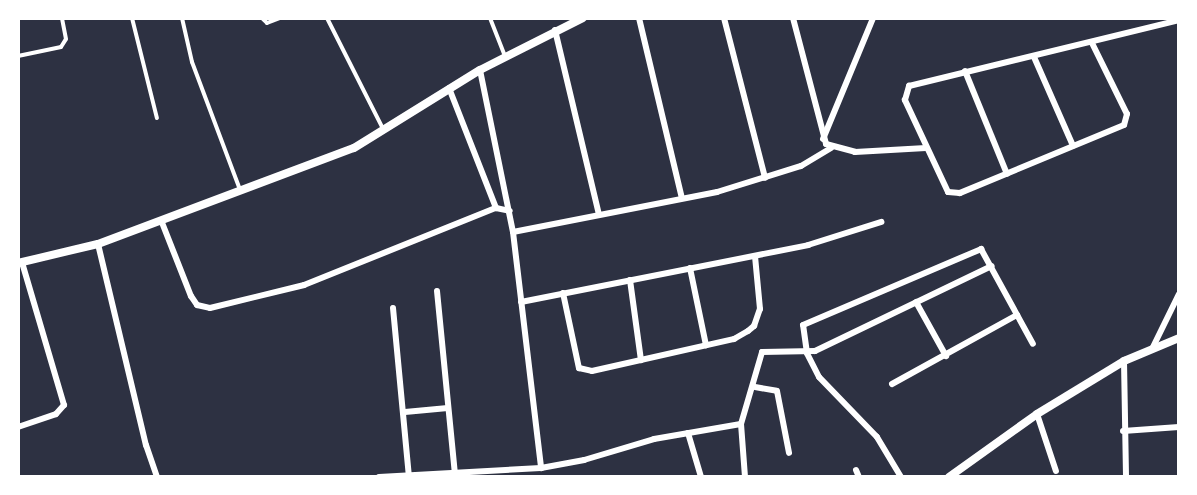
<!DOCTYPE html>
<html>
<head>
<meta charset="utf-8">
<style>
  body { margin:0 }
  #map { position:relative; width:1197px; height:495px; overflow:hidden; background:#2d3142; font-family:Lato,sans-serif }
  div>[style] { position:absolute }
  .service>* { height:4px; margin:-2px; padding:0 2px; transform-origin:2px; border-radius:2px; background:#fff }
  .minor>* { height:6px; margin:-3px; padding:0 3px; transform-origin:3px; border-radius:3px; background:#fff }
  .tertiary>* { height:8px; margin:-4px; padding:0 4px; transform-origin:4px; border-radius:4px; background:#fff }
  span { translate:-50% -50%; white-space:nowrap; text-align:center; line-height:1.15; -webkit-text-stroke:4.5px #fff; paint-order:stroke }
  .frame { position:absolute; inset:0; border:20px solid #fff; pointer-events:none }
</style>
</head>
<body>
<div id="map">
  <div class="service">
    <i style="left:132px;top:18px;width:103px;rotate:76deg"></i>
    <i style="left:182px;top:18px;width:45px;rotate:77.2deg"></i>
    <i style="left:192px;top:62px;width:137px;rotate:69.4deg"></i>
    <i style="left:262px;top:18px;width:7px;rotate:45deg"></i>
    <i style="left:267px;top:23px;width:14px;rotate:-21deg"></i>
    <i style="left:327px;top:18px;width:124px;rotate:63.2deg"></i>
    <i style="left:490px;top:18px;width:41px;rotate:68.5deg"></i>
    <i style="left:18px;top:56px;width:44px;rotate:-11.8deg"></i>
    <i style="left:61px;top:47px;width:9px;rotate:-58deg"></i>
    <i style="left:66px;top:39px;width:21px;rotate:-101deg"></i>
  </div>
  <div class="minor">
    <i style="left:639px;top:18px;width:185px;rotate:76.6deg"></i>
    <i style="left:724px;top:18px;width:165px;rotate:75.6deg"></i>
    <i style="left:793px;top:18px;width:130px;rotate:75.3deg"></i>
    <i style="left:826px;top:144px;width:30px;rotate:15deg"></i>
    <i style="left:855px;top:152px;width:71px;rotate:-3.2deg"></i>
    <i style="left:555px;top:30px;width:189px;rotate:76.6deg"></i>
    <i style="left:1092px;top:43px;width:79px;rotate:63.8deg"></i>
    <i style="left:1127px;top:114px;width:11px;rotate:105deg"></i>
    <i style="left:1124px;top:125px;width:178px;rotate:157.5deg"></i>
    <i style="left:960px;top:193px;width:12px;rotate:-175deg"></i>
    <i style="left:948px;top:192px;width:102px;rotate:-115.1deg"></i>
    <i style="left:905px;top:100px;width:15px;rotate:-74deg"></i>
    <i style="left:909px;top:86px;width:278px;rotate:-13.7deg"></i>
    <i style="left:1034px;top:57px;width:97px;rotate:66.3deg"></i>
    <i style="left:480px;top:70px;width:165px;rotate:78.5deg"></i>
    <i style="left:513px;top:232px;width:208px;rotate:-11.1deg"></i>
    <i style="left:717px;top:192px;width:88px;rotate:-17.2deg"></i>
    <i style="left:801px;top:166px;width:35px;rotate:-31deg"></i>
    <i style="left:965px;top:71px;width:111px;rotate:67.8deg"></i>
    <i style="left:449px;top:88px;width:129px;rotate:68.6deg"></i>
    <i style="left:496px;top:208px;width:14px;rotate:12deg"></i>
    <i style="left:823px;top:139px;width:131px;rotate:-67.5deg"></i>
    <i style="left:161px;top:220px;width:82px;rotate:68.5deg"></i>
    <i style="left:191px;top:296px;width:11px;rotate:56deg"></i>
    <i style="left:197px;top:305px;width:13px;rotate:13deg"></i>
    <i style="left:210px;top:308px;width:97px;rotate:-13.7deg"></i>
    <i style="left:304px;top:285px;width:207px;rotate:-21.9deg"></i>
    <i style="left:513px;top:232px;width:238px;rotate:83.2deg"></i>
    <i style="left:98px;top:244px;width:207px;rotate:76.6deg"></i>
    <i style="left:146px;top:445px;width:34px;rotate:71deg"></i>
    <i style="left:690px;top:268px;width:79px;rotate:78.3deg"></i>
    <i style="left:630px;top:280px;width:81px;rotate:82.2deg"></i>
    <i style="left:437px;top:291px;width:184px;rotate:84.4deg"></i>
    <i style="left:563px;top:293px;width:77px;rotate:78deg"></i>
    <i style="left:579px;top:368px;width:13px;rotate:13deg"></i>
    <i style="left:592px;top:371px;width:146px;rotate:-12.7deg"></i>
    <i style="left:734px;top:339px;width:16px;rotate:-30deg"></i>
    <i style="left:748px;top:331px;width:8px;rotate:-40deg"></i>
    <i style="left:754px;top:326px;width:18px;rotate:-71deg"></i>
    <i style="left:760px;top:309px;width:53px;rotate:-95.4deg"></i>
    <i style="left:521px;top:302px;width:293px;rotate:-11.2deg"></i>
    <i style="left:808px;top:245px;width:77px;rotate:-17.5deg"></i>
    <i style="left:916px;top:302px;width:62px;rotate:60.9deg"></i>
    <i style="left:393px;top:308px;width:169px;rotate:84.6deg"></i>
    <i style="left:1153px;top:347px;width:59px;rotate:-63.9deg"></i>
    <i style="left:1124px;top:361px;width:116px;rotate:89deg"></i>
    <i style="left:892px;top:384px;width:143px;rotate:-28.9deg"></i>
    <i style="left:755px;top:387px;width:22px;rotate:10deg"></i>
    <i style="left:777px;top:391px;width:63px;rotate:79deg"></i>
    <i style="left:405px;top:412px;width:43px;rotate:-5.3deg"></i>
    <i style="left:1037px;top:414px;width:60px;rotate:71.6deg"></i>
    <i style="left:18px;top:427px;width:40px;rotate:-18.9deg"></i>
    <i style="left:56px;top:414px;width:12px;rotate:-48deg"></i>
    <i style="left:64px;top:405px;width:149px;rotate:-106.4deg"></i>
    <i style="left:1123px;top:431px;width:56px;rotate:-4.1deg"></i>
    <i style="left:688px;top:433px;width:46px;rotate:73.5deg"></i>
    <i style="left:856px;top:470px;width:8px;rotate:67deg"></i>
    <i style="left:379px;top:477px;width:162px;rotate:-3.2deg"></i>
    <i style="left:541px;top:468px;width:44px;rotate:-10.5deg"></i>
    <i style="left:584px;top:460px;width:73px;rotate:-16.7deg"></i>
    <i style="left:654px;top:439px;width:88px;rotate:-9.8deg"></i>
    <i style="left:745px;top:477px;width:53px;rotate:-94.3deg"></i>
    <i style="left:741px;top:424px;width:75px;rotate:-73.7deg"></i>
    <i style="left:762px;top:352px;width:53px;rotate:-1.1deg"></i>
    <i style="left:815px;top:351px;width:196px;rotate:-25.7deg"></i>
    <i style="left:901px;top:477px;width:47px;rotate:-121deg"></i>
    <i style="left:877px;top:437px;width:83px;rotate:-134deg"></i>
    <i style="left:819px;top:377px;width:27px;rotate:-117deg"></i>
    <i style="left:807px;top:353px;width:28px;rotate:-98deg"></i>
    <i style="left:803px;top:325px;width:194px;rotate:-23.1deg"></i>
    <i style="left:981px;top:249px;width:108px;rotate:61.3deg"></i>
  </div>
  <div class="tertiary">
    <i style="left:18px;top:263px;width:82px;rotate:-13.4deg"></i>
    <i style="left:98px;top:244px;width:273px;rotate:-20.6deg"></i>
    <i style="left:354px;top:148px;width:148px;rotate:-31.8deg"></i>
    <i style="left:480px;top:70px;width:115px;rotate:-26.8deg"></i>
    <i style="left:949px;top:477px;width:108px;rotate:-35.6deg"></i>
    <i style="left:1037px;top:414px;width:102px;rotate:-31.3deg"></i>
    <i style="left:1124px;top:361px;width:60px;rotate:-22.7deg"></i>
  </div>
  <div class="frame"></div>
</div>
</body>
</html>
